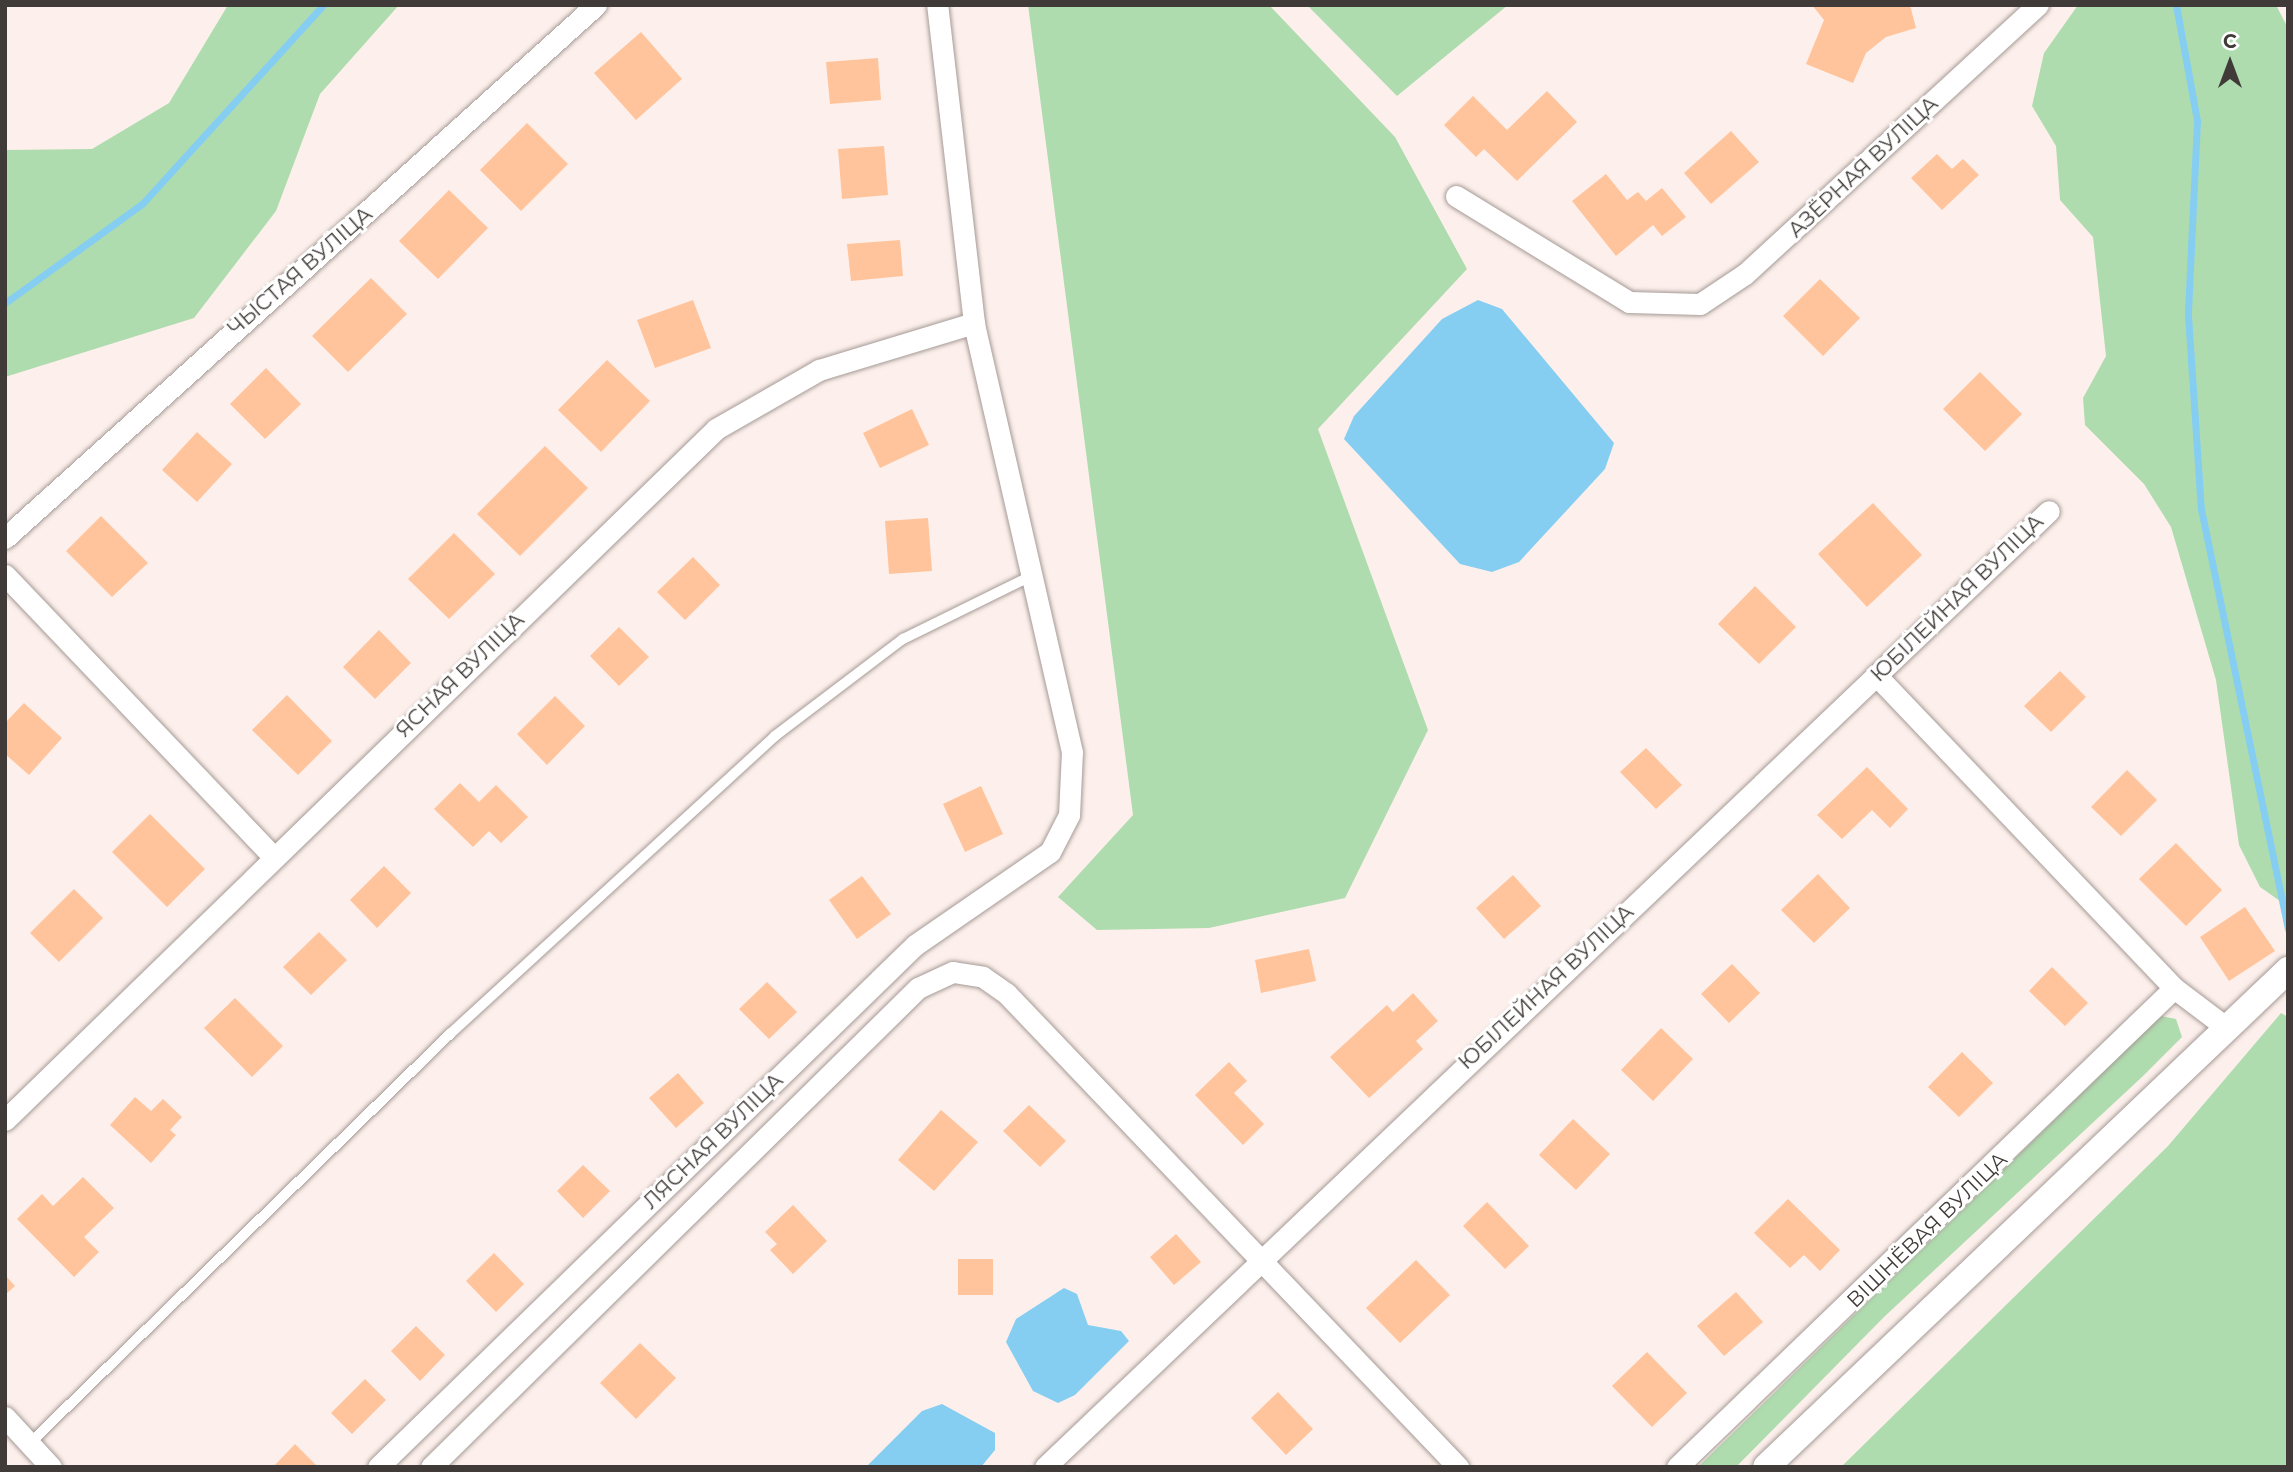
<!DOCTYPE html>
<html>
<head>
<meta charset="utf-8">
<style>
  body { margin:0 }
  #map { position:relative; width:2293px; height:1472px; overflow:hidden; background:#fdf0ec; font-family:Montserrat,sans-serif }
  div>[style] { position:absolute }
  .green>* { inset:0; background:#afdcaf }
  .water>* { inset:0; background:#86cef1 }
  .stream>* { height:7px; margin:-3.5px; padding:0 3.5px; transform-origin:3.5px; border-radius:3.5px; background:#86cef1 }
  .building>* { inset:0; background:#ffc49b }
  .roads { filter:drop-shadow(0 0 2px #a59a96) drop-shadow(0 0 2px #a59a96) }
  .service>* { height:10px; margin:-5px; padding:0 5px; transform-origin:5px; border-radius:5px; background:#fff }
  .minor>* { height:21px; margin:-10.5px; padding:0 10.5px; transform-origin:10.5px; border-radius:10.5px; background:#fff }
  .tertiary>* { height:26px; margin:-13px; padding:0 13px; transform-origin:13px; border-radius:13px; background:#fff }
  span { translate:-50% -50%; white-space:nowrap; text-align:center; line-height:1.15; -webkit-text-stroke:6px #fff; paint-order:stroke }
  .street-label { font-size:21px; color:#403b39 }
  .frame { position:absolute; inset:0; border:7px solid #403b39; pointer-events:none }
  .north { position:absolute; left:2195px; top:28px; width:70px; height:70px; -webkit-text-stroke:5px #fff; paint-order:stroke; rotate:0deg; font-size:19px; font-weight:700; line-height:28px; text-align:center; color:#403b39 }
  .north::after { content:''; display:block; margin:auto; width:24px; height:32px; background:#403b39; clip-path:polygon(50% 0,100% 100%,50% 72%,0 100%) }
</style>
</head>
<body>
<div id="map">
  <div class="green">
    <i style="clip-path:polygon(228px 5px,399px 5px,320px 94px,276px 211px,194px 318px,5px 377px,5px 150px,92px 149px,169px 103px)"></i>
    <i style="clip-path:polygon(1028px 5px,1269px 5px,1395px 137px,1467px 269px,1318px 429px,1428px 730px,1345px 898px,1209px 928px,1097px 930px,1058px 897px,1133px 815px)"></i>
    <i style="clip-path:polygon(1307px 5px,1508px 5px,1397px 96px)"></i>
    <i style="clip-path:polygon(2078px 5px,2276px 5px,2288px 28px,2287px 906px,2260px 887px,2239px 845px,2216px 680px,2171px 527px,2144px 484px,2085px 425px,2083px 398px,2106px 356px,2093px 237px,2060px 200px,2056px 146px,2032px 106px,2044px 53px)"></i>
    <i style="clip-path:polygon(2281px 1013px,2288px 1017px,2288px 1467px,1841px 1467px,2168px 1146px)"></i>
    <i style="clip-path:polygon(2161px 1016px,2176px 1019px,2182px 1037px,2142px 1077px,1884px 1317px,1736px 1467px,1698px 1467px)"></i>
  </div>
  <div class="water">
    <i style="clip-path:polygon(1478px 300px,1502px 309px,1614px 443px,1605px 469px,1519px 562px,1492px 572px,1460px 564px,1344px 439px,1354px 416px,1442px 319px)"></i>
    <i style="clip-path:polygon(1064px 1288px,1077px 1294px,1088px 1325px,1121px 1331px,1129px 1341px,1075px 1395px,1058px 1403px,1033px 1391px,1006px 1342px,1016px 1319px)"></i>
    <i style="clip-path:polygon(942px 1404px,995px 1433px,995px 1450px,981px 1467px,866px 1467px,922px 1411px)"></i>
  </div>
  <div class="stream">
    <i style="left:2176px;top:5px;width:118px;rotate:79.7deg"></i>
    <i style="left:2197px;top:121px;width:194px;rotate:92.7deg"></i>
    <i style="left:2188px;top:315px;width:194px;rotate:86.2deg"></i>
    <i style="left:2201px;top:509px;width:429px;rotate:78.3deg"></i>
    <i style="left:5px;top:303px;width:169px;rotate:-35.9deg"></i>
    <i style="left:142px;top:204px;width:269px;rotate:-47.7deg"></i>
  </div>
  <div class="building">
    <i style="clip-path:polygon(1812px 5px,1910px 5px,1916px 28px,1886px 37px,1866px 53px,1853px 83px,1806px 64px,1824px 20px)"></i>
    <i style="clip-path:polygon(641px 32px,682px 79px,636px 120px,594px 73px)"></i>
    <i style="clip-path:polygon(878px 58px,881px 100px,830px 104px,826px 62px)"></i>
    <i style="clip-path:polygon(1547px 91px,1577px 122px,1517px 181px,1484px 149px,1476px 157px,1444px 125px,1473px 96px,1507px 130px)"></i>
    <i style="clip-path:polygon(527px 123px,568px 164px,521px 211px,480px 170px)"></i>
    <i style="clip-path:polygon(1731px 131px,1759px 162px,1711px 204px,1684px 173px)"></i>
    <i style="clip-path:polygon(884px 146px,888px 195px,842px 199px,838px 149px)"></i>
    <i style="clip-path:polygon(1937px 154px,1952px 169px,1963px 159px,1979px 175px,1942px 210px,1911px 178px)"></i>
    <i style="clip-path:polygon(1606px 174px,1627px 200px,1638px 192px,1646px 201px,1662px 188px,1686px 217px,1662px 236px,1653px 225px,1616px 256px,1572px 201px)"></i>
    <i style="clip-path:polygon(449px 190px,488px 228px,438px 279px,399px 241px)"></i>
    <i style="clip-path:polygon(900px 240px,903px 276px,851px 281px,847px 244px)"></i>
    <i style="clip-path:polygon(371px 278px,407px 314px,348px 372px,312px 336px)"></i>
    <i style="clip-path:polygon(1820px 279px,1860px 318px,1823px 356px,1783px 316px)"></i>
    <i style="clip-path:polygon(693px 300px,711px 348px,655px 368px,637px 320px)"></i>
    <i style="clip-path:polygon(607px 360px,650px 401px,601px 452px,558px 410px)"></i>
    <i style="clip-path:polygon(266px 368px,301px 404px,265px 439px,230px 404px)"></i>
    <i style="clip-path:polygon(1980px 372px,2022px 414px,1985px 451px,1943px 409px)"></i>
    <i style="clip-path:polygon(912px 409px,929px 445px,880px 468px,863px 433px)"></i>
    <i style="clip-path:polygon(197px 432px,232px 464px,197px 502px,162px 470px)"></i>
    <i style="clip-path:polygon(545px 446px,588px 488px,520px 556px,477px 514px)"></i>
    <i style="clip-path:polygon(1873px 503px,1922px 555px,1867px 607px,1818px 554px)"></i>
    <i style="clip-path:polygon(101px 516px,148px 563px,112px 597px,66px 551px)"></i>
    <i style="clip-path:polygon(928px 518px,932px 571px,889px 574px,885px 521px)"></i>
    <i style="clip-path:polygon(454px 533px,495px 574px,449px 619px,408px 579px)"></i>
    <i style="clip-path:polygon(693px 557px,720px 585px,685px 620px,657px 592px)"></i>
    <i style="clip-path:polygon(1755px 586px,1796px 627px,1759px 664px,1718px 624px)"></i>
    <i style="clip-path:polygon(619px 627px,649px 657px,619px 686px,590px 656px)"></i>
    <i style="clip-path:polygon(379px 630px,411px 663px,375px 699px,343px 667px)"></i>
    <i style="clip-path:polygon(2060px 671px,2086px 697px,2051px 732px,2024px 706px)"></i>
    <i style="clip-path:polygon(287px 695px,332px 741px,298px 775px,252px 730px)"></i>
    <i style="clip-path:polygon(555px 696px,585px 726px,547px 765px,517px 734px)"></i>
    <i style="clip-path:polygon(24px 703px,62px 738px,29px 775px,5px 754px,5px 723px)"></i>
    <i style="clip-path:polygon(1646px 748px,1682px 785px,1656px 809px,1620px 772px)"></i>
    <i style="clip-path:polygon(1867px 767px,1908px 809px,1890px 828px,1872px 810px,1842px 839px,1817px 815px)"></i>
    <i style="clip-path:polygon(2127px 770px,2157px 800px,2121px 836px,2091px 807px)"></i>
    <i style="clip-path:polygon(460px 783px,479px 802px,496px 785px,528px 817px,501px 843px,489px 831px,473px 847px,434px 809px)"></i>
    <i style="clip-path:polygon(981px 786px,1003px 834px,965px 852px,943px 804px)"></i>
    <i style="clip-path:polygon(150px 814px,205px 869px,167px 907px,112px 852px)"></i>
    <i style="clip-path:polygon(2176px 843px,2222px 890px,2186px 926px,2139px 879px)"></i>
    <i style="clip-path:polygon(384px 866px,411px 893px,377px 928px,350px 900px)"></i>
    <i style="clip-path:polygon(1818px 874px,1850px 908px,1814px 943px,1781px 910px)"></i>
    <i style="clip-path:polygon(1513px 875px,1541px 906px,1504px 939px,1476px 908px)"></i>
    <i style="clip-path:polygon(862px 876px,891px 914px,857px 939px,829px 900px)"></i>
    <i style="clip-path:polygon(74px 889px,103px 918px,59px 962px,30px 933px)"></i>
    <i style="clip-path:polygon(2245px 907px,2275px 951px,2229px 981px,2200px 937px)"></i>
    <i style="clip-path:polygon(319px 932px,347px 960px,311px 995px,283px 967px)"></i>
    <i style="clip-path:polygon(1309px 949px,1316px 981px,1261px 993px,1255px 960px)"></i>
    <i style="clip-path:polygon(1732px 964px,1760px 993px,1729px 1023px,1701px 994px)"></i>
    <i style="clip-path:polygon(2052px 967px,2088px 1003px,2065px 1026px,2029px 991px)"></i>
    <i style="clip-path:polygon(767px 982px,797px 1012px,769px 1039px,739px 1009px)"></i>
    <i style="clip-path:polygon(1413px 993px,1438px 1021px,1416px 1041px,1423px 1049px,1369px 1098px,1330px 1057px,1387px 1005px,1393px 1012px)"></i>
    <i style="clip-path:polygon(235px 998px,283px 1046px,252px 1077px,204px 1028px)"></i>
    <i style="clip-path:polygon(1661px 1028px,1693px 1059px,1653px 1101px,1621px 1070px)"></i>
    <i style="clip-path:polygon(1962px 1052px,1993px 1083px,1959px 1117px,1928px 1087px)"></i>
    <i style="clip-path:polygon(1229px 1062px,1247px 1081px,1234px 1093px,1264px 1124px,1243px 1145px,1195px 1095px)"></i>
    <i style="clip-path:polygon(678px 1073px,704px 1103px,676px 1128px,649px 1098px)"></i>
    <i style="clip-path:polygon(135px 1097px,151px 1111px,163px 1099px,182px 1117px,170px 1130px,176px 1135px,151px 1163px,110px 1125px)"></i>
    <i style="clip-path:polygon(1029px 1105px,1066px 1141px,1040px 1167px,1003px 1131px)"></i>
    <i style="clip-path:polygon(941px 1110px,978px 1142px,934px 1191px,898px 1160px)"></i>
    <i style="clip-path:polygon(1573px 1119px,1610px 1154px,1576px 1190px,1539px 1155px)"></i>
    <i style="clip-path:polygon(583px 1165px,610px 1191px,583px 1218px,557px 1191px)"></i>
    <i style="clip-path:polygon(83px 1177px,114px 1208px,84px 1237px,99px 1252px,74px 1277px,17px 1219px,42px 1194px,53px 1206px)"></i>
    <i style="clip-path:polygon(1788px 1199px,1840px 1250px,1820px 1271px,1804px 1255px,1790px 1268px,1754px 1233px)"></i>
    <i style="clip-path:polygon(1487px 1202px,1529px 1246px,1505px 1269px,1463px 1226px)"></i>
    <i style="clip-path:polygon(793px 1205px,827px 1241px,793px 1274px,770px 1250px,777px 1244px,765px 1232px)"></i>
    <i style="clip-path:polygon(1176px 1234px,1201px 1262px,1174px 1285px,1150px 1257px)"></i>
    <i style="clip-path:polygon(494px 1253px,524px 1284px,496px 1312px,466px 1281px)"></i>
    <i style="clip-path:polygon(958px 1259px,993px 1259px,993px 1295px,958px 1295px)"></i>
    <i style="clip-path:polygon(1416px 1260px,1450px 1295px,1400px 1343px,1366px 1308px)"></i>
    <i style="clip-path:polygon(5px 1275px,15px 1286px,5px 1295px)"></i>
    <i style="clip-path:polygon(1736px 1292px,1763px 1322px,1724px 1356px,1697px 1326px)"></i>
    <i style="clip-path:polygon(416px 1326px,445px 1355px,420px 1381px,391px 1351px)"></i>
    <i style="clip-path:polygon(640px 1343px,676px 1378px,636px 1419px,600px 1383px)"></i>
    <i style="clip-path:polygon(1647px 1352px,1687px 1393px,1652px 1427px,1612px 1386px)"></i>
    <i style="clip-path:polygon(365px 1379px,386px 1400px,352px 1434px,331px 1413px)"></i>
    <i style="clip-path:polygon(1278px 1392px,1313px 1429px,1286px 1455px,1251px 1418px)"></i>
    <i style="clip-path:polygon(295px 1444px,318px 1467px,273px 1467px)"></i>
  </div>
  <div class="roads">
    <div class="service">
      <i style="left:29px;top:1444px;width:588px;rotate:-44.24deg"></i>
      <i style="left:450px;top:1034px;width:441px;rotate:-42.5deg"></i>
      <i style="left:775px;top:736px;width:161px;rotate:-37.2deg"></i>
      <i style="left:903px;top:639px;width:140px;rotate:-26.2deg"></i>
    </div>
    <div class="minor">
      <i style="left:1456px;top:196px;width:203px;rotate:31.5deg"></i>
      <i style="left:1629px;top:302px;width:71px;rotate:1.6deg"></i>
      <i style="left:1700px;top:304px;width:54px;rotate:-33.7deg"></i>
      <i style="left:1745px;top:274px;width:398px;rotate:-42.6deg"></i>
      <i style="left:5px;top:538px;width:796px;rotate:-42.05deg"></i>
      <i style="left:5px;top:575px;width:388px;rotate:46.4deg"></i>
      <i style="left:1876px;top:675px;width:432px;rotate:46.4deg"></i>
      <i style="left:2174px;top:988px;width:61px;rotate:37.1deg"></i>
      <i style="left:5px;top:1120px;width:991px;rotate:-44.18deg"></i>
      <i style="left:716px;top:429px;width:119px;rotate:-29.8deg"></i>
      <i style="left:819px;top:370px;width:162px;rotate:-16.9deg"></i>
      <i style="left:5px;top:1417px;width:68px;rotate:47.4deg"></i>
      <i style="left:378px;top:1467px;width:749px;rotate:-44.19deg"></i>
      <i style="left:915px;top:945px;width:164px;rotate:-34.6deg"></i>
      <i style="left:1050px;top:852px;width:42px;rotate:-62.8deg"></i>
      <i style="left:1069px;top:815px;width:63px;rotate:-87.3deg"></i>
      <i style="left:1072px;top:752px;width:440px;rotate:-102.9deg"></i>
      <i style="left:974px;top:323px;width:320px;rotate:-96.6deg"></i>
      <i style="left:431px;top:1467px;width:683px;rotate:-44.53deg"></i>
      <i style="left:918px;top:988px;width:38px;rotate:-25deg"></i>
      <i style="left:953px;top:972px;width:30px;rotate:9deg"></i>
      <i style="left:983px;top:977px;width:29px;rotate:35deg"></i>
      <i style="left:1007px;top:994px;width:654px;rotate:46.36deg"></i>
      <i style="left:1045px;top:1467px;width:1386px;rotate:-43.6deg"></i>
      <i style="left:1677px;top:1467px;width:690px;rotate:-43.94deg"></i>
    </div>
    <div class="tertiary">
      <i style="left:1766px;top:1467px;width:721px;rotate:-43.59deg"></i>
    </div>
  </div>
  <div class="street-label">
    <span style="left:1863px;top:167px;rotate:-43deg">АЗЁРНАЯ ВУЛІЦА</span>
    <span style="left:300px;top:271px;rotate:-41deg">ЧЫСТАЯ ВУЛІЦА</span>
    <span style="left:1957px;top:598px;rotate:-44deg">ЮБІЛЕЙНАЯ ВУЛІЦА</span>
    <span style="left:460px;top:675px;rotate:-44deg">ЯСНАЯ ВУЛІЦА</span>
    <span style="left:1546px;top:987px;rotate:-43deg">ЮБІЛЕЙНАЯ ВУЛІЦА</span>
    <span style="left:713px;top:1141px;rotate:-44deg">ЛЯСНАЯ ВУЛІЦА</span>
    <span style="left:1927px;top:1230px;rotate:-44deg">ВІШНЁВАЯ ВУЛІЦА</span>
  </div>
  <div class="frame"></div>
  <div class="north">С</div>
</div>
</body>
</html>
